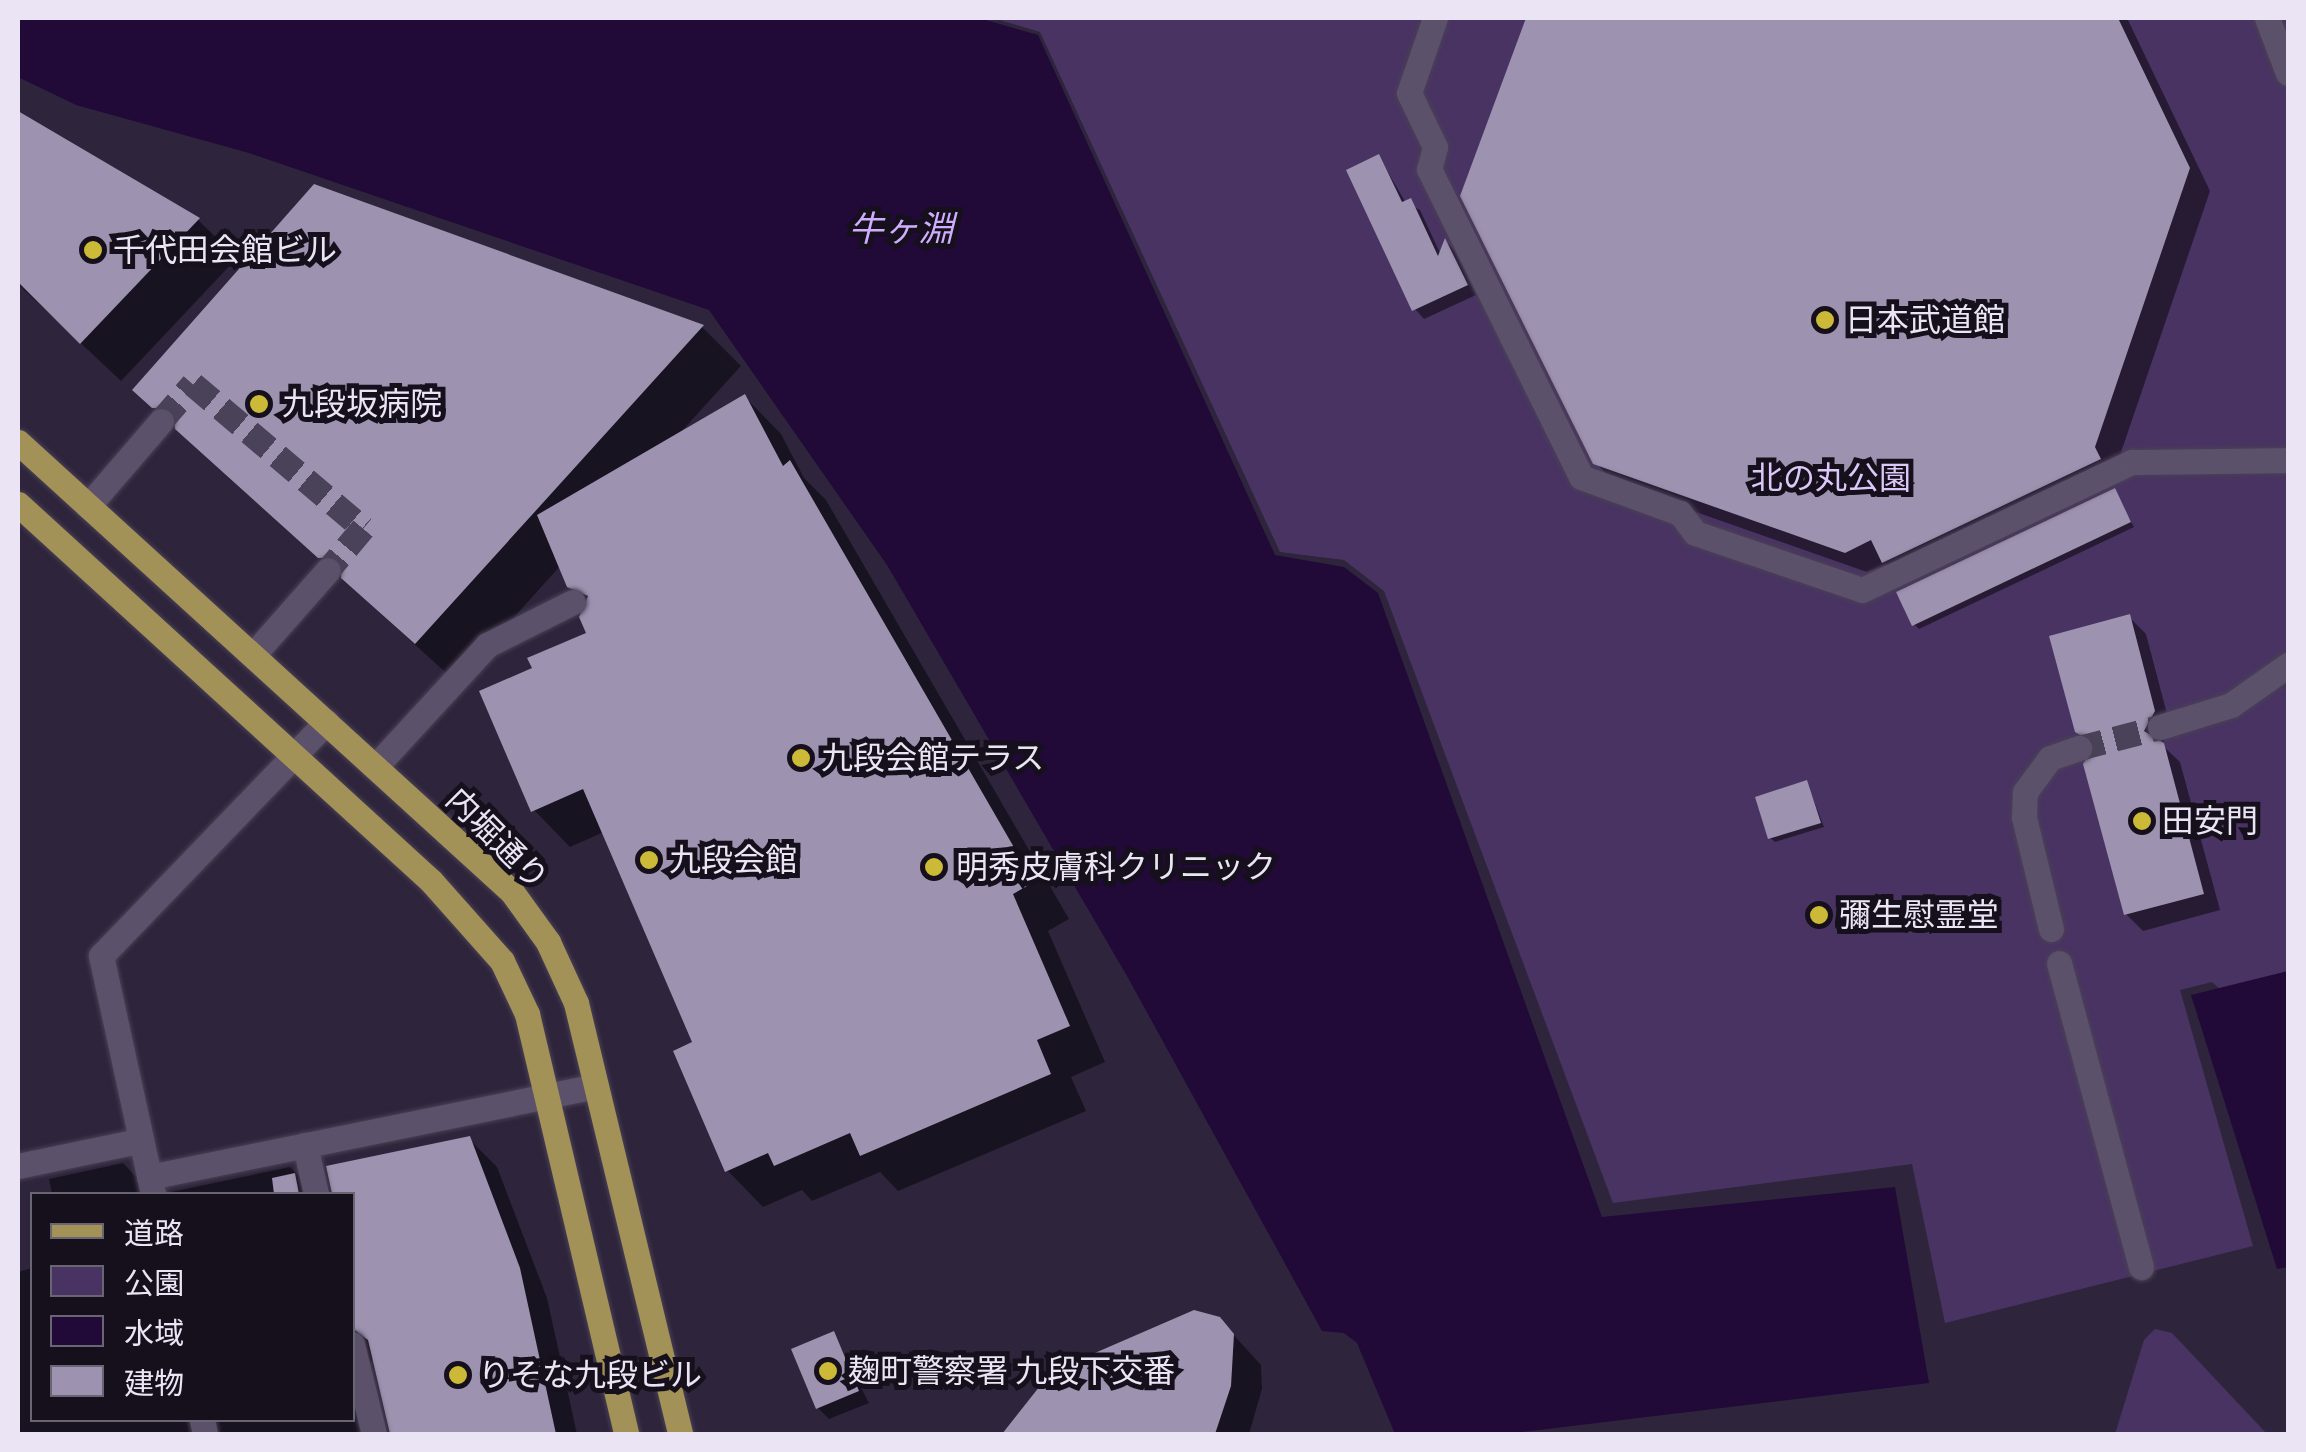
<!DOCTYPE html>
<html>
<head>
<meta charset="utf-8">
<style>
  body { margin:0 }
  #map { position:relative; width:2306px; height:1452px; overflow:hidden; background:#2e253c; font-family:Cabin,"Noto Sans JP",sans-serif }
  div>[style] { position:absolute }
  .green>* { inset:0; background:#493363 }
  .water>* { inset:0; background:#210938 }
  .shadow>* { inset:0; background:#0007 }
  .building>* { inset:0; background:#9d92af }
  .minor-tunnel>* { height:25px; margin-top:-12.5px; transform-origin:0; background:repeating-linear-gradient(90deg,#4a4258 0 25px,transparent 0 37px) }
  .roads { filter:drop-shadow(0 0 2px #4a4154) drop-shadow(0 0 2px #4a4154) }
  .minor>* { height:25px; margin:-12.5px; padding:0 12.5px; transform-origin:12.5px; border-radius:12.5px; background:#5c516b }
  .major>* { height:25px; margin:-12.5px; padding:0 12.5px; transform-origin:12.5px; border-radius:12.5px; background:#a39258 }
  .dots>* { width:28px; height:28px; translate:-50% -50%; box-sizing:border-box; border:5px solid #15101b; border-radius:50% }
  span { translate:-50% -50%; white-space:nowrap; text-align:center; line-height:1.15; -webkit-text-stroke:10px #15101b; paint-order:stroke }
  .poi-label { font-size:32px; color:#eae4f4 }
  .left { translate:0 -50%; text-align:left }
  .park-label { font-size:32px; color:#dbc7f8 }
  .street-label { font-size:32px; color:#eae4f4 }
  .water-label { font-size:35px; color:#cfadfe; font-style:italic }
  .frame { position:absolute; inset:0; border:20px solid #eae4f4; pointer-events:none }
  .legend { position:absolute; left:30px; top:1192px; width:325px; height:230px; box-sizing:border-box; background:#15101b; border:2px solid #6a6572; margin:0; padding:12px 18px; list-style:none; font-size:30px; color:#eae4f4 }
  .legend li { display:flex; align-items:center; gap:20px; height:50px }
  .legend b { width:50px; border:2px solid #6a6572 }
</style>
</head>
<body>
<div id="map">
  <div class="green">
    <i style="clip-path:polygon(993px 18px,2288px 18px,2288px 1001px,2246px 1012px,2212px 982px,2180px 990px,2253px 1246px,1945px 1323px,1912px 1164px,1613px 1203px,1384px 591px,1344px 560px,1280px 552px,1040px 32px)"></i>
    <i style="clip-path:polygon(2155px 1329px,2172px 1333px,2267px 1434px,2115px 1434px,2144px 1340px)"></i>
  </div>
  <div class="water">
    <i style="clip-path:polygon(18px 18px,979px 18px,1038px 35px,1275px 555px,1344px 567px,1378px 593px,1602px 1217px,1895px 1187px,1929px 1383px,1506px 1434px,1395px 1434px,1357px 1343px,1344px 1333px,1322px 1331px,1127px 976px,887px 565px,709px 310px,249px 153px,76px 105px,18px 77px)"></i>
    <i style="clip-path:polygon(2288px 971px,2288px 1267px,2277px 1269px,2191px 995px)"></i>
  </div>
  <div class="shadow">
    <i style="clip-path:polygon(1528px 18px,2127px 18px,2210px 191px,2115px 470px,1905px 582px,1886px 564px,1867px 572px,1616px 484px,1595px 462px,1463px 196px)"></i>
    <i style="clip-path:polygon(18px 112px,198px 220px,237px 258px,121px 381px,18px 284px)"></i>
    <i style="clip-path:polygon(1379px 157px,1406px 203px,1420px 210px,1441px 255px,1446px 242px,1454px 250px,1476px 295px,1424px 319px,1415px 309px)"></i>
    <i style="clip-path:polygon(314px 187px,702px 327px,741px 366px,680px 433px,745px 397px,781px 434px,804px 478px,826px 500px,1069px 919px,1048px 931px,1105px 1062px,1071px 1077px,1086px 1111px,898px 1191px,880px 1172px,812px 1201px,802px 1190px,763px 1207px,727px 1170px,695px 1043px,604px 832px,570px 847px,534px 810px,535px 670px,589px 634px,587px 604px,561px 565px,456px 682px,135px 390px)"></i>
    <i style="clip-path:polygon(2114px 491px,2134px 527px,1919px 629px,1914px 624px)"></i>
    <i style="clip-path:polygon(2129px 617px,2146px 634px,2171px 729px,2162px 745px,2180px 762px,2220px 910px,2143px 931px,2126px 914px,2094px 749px,2077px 731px)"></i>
    <i style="clip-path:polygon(1807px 783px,1824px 827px,1775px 842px,1770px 838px)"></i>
    <i style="clip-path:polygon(469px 1139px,497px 1167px,547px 1298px,577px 1434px,391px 1434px,374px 1357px,363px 1376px,377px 1434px,18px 1434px,18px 1272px,32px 1268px,32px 1420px,352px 1420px,352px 1194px,334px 1194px,329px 1168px)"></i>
    <i style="clip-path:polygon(123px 1163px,152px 1194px,52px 1194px,49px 1179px)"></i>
    <i style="clip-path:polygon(290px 1167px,317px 1194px,170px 1194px,171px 1192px)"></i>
    <i style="clip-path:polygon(1194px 1312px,1219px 1319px,1261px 1365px,1262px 1389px,1249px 1434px,1008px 1434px,1052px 1374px)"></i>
    <i style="clip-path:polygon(833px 1334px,869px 1403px,829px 1419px,818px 1408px)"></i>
  </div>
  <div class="building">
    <i style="clip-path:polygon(1526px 18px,2118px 18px,2190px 168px,2095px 447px,2101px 459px,1882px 563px,1871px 540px,1845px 553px,1593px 464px,1460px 196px)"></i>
    <i style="clip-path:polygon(18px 111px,200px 218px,80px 344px,18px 282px)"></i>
    <i style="clip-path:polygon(1379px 154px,1402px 202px,1411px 198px,1438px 256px,1445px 238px,1468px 285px,1412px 311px,1346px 170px)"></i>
    <i style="clip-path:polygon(314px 184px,704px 325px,415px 644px,341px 578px,339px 559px,318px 558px,175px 429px,172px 409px,152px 408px,132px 390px)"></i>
    <i style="clip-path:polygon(745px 394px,783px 466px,790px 460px,1034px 882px,1013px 894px,1070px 1026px,1037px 1040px,1051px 1074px,860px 1156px,850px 1133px,774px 1166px,768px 1153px,725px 1172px,673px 1051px,692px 1042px,583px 789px,531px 812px,479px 691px,532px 668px,527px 658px,586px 633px,579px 617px,588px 596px,567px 587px,537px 515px)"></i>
    <i style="clip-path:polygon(2115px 488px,2131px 522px,1912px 626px,1896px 592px)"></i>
    <i style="clip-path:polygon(2130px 614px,2155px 711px,2144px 731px,2164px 743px,2204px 894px,2124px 915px,2083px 764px,2095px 744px,2075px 732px,2049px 636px)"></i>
    <i style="clip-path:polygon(1807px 780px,1821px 823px,1768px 839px,1755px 797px)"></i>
    <i style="clip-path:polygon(470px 1136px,520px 1268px,556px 1434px,390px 1434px,368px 1340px,352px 1328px,352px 1194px,332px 1194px,326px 1166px)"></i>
    <i style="clip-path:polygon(295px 1173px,299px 1194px,274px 1194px,272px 1178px)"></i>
    <i style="clip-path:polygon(1194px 1310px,1220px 1317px,1234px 1334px,1231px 1386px,1215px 1434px,1002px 1434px,1051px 1372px)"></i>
    <i style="clip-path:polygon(834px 1331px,859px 1391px,816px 1409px,791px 1349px)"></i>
  </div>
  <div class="minor-tunnel">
    <i style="left:161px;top:421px;width:49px;rotate:-49.1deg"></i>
    <i style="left:193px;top:384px;width:223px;rotate:40.3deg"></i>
    <i style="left:363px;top:528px;width:55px;rotate:129.8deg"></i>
    <i style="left:2079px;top:748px;width:84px;rotate:-14.5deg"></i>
  </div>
  <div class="roads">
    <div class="minor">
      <i style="left:1435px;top:18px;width:79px;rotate:109.1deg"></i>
      <i style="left:1409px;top:93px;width:60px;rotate:64.3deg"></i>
      <i style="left:1435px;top:147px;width:23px;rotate:105deg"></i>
      <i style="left:1429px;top:169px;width:343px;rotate:63.7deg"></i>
      <i style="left:1581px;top:477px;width:105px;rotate:20deg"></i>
      <i style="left:1680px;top:513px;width:25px;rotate:53deg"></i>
      <i style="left:1695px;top:533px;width:176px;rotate:18.8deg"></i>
      <i style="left:1862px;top:590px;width:299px;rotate:-25.4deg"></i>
      <i style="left:2132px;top:462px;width:156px;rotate:-0.7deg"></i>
      <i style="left:2267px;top:18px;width:59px;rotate:69.1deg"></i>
      <i style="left:88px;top:506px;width:112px;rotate:-49.3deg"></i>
      <i style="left:253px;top:655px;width:113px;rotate:-48.6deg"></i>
      <i style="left:2160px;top:727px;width:74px;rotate:-17.2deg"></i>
      <i style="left:2231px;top:705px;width:70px;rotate:-35.1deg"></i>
      <i style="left:375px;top:767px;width:166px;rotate:-47.4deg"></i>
      <i style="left:487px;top:645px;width:96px;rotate:-26.6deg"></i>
      <i style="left:2051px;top:929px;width:115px;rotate:-103.6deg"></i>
      <i style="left:2024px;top:817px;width:25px;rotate:-88deg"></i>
      <i style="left:2025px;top:792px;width:42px;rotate:-53.7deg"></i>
      <i style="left:2050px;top:758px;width:31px;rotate:-19deg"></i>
      <i style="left:2059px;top:963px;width:315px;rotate:74.9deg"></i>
      <i style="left:305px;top:1145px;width:50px;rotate:77.3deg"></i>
      <i style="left:18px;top:1166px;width:124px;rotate:-11.7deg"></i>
      <i style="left:149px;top:1177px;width:456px;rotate:-11.5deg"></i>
      <i style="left:153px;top:1194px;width:244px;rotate:-102.3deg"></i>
      <i style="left:101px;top:956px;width:325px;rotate:-46.1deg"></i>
      <i style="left:352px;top:1344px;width:93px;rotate:76.3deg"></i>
      <i style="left:202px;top:1420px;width:14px;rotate:78deg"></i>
    </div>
    <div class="major">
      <i style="left:18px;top:442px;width:668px;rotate:42.33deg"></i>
      <i style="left:512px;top:892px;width:62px;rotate:54.2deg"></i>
      <i style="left:548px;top:942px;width:67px;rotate:65.3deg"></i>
      <i style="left:576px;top:1003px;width:443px;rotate:76.4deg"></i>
      <i style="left:18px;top:504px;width:559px;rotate:42.39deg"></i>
      <i style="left:431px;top:881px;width:107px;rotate:48.4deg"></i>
      <i style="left:502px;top:961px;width:59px;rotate:64.7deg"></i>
      <i style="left:527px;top:1014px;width:432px;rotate:76.7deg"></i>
    </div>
  </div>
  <div class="dots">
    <i style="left:93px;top:250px;background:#cdb938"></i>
    <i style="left:1825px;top:320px;background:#cdb938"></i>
    <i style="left:259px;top:404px;background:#cdb938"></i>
    <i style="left:801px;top:758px;background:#cdb938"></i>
    <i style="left:2142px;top:821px;background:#cdb938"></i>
    <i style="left:649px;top:860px;background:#cdb938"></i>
    <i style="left:934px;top:867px;background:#cdb938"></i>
    <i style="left:1819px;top:915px;background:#cdb938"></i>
    <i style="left:828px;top:1371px;background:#cdb938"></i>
    <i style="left:458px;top:1375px;background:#cdb938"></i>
  </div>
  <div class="poi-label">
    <span class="left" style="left:113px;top:250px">千代田会館ビル</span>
    <span class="left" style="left:1845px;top:320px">日本武道館</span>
    <span class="left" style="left:282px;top:404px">九段坂病院</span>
    <span class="left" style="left:821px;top:758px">九段会館テラス</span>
    <span class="left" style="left:2162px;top:821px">田安門</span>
    <span class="left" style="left:669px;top:860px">九段会館</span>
    <span class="left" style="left:956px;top:867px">明秀皮膚科クリニック</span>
    <span class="left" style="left:1839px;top:915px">彌生慰霊堂</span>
    <span class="left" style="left:848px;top:1371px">麹町警察署 九段下交番</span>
    <span class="left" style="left:478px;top:1375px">りそな九段ビル</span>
  </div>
  <div class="park-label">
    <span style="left:1831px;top:478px">北の丸公園</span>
  </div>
  <div class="street-label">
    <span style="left:497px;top:839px;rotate:45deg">内堀通り</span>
  </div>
  <div class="water-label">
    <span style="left:901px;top:229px">牛ヶ淵</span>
  </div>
  <div class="frame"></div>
  <ul class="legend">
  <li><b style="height:12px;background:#a39258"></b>道路</li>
  <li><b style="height:28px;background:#493363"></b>公園</li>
  <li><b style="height:28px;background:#210938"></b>水域</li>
  <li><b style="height:28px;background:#9d92af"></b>建物</li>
  </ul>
</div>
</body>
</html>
